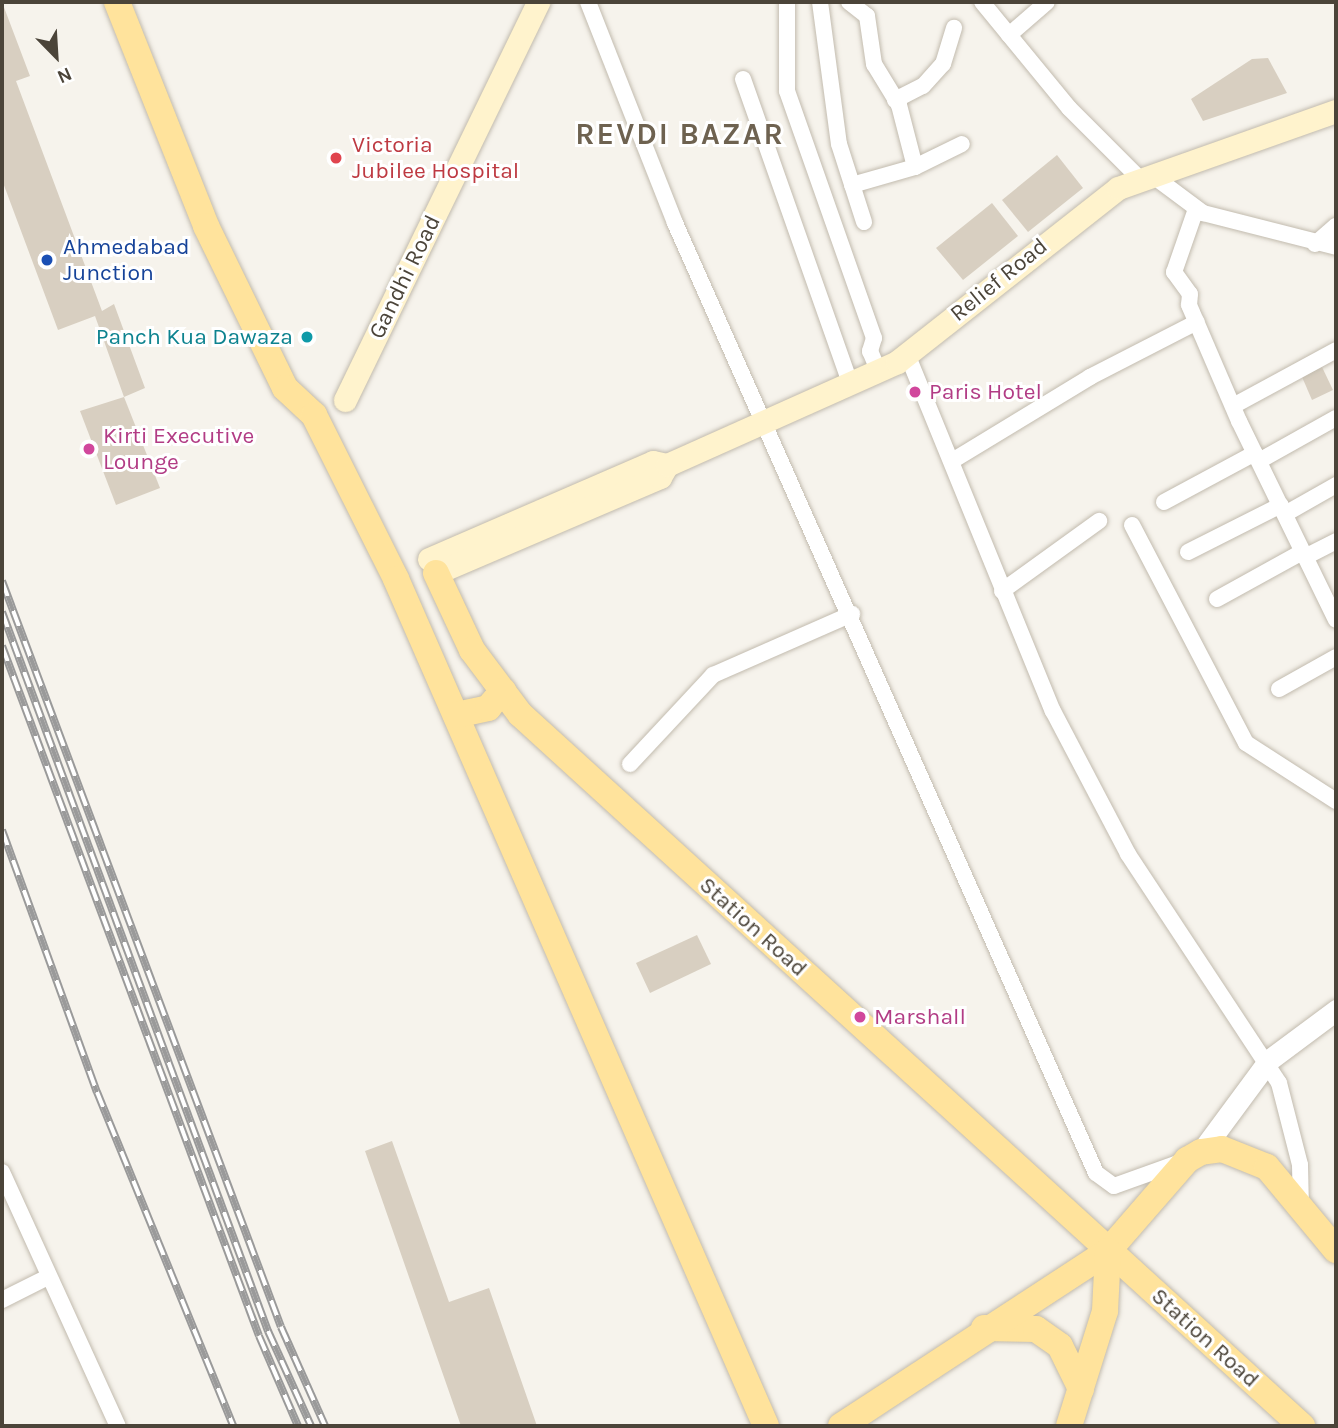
<!DOCTYPE html>
<html>
<head>
<meta charset="utf-8">
<style>
  body { margin:0 }
  #map { position:relative; width:1338px; height:1428px; overflow:hidden; background:#f6f3ec; font-family:Karla,sans-serif }
  div>[style] { position:absolute }
  .building>* { inset:0; background:#d8cfc1 }
  .roads { filter:drop-shadow(0 0 2px #c2bbae) drop-shadow(0 0 2px #c2bbae) }
  .minor>* { height:16px; margin:-8px; padding:0 8px; transform-origin:8px; border-radius:8px; background:#fff }
  .tertiary>* { height:21px; margin:-10.5px; padding:0 10.5px; transform-origin:10.5px; border-radius:10.5px; background:#fff }
  .secondary>* { height:23px; margin:-11.5px; padding:0 11.5px; transform-origin:11.5px; border-radius:11.5px; background:#fff3cd }
  .primary>* { height:26px; margin:-13px; padding:0 13px; transform-origin:13px; border-radius:13px; background:#ffe39c }
  .rail>* { height:8px; margin-top:-4px; transform-origin:0; background:repeating-linear-gradient(90deg,#fff 0 16px,#9a9a9a 0 32px); box-sizing:border-box; border-block:2px solid #9a9a9a }
  .dots>* { width:19px; height:19px; translate:-50% -50%; box-sizing:border-box; border:4px solid #fff; border-radius:50% }
  span { translate:-50% -50%; white-space:nowrap; text-align:center; line-height:1.15; -webkit-text-stroke:6px #fff; paint-order:stroke }
  .health-label { font-size:23px; color:#be3a42 }
  .left { translate:0 -50%; text-align:left }
  .transit-label { font-size:23px; color:#164399 }
  .street-label { font-size:23px; color:#4b4439 }
  .culture-label { font-size:23px; color:#0d838f }
  .right { translate:-100% -50%; text-align:right }
  .hotel-label { font-size:23px; color:#b23c85 }
  .district-label { font-size:30px; color:#6e6250; font-weight:700; letter-spacing:2px }
  .frame { position:absolute; inset:0; border:4px solid #4b4439; pointer-events:none }
  .north { position:absolute; left:21px; top:21px; width:70px; height:70px; -webkit-text-stroke:5px #fff; paint-order:stroke; rotate:156deg; font-size:19px; font-weight:700; line-height:28px; text-align:center; color:#4b4439 }
  .north::after { content:''; display:block; margin:auto; width:24px; height:32px; background:#4b4439; clip-path:polygon(50% 0,100% 100%,50% 72%,0 100%) }
</style>
</head>
<body>
<div id="map">
  <div class="building">
    <i style="clip-path:polygon(2px 2px,30px 76px,16px 81px,102px 311px,114px 304px,145px 388px,124px 397px,95px 316px,58px 330px,2px 180px)"></i>
    <i style="clip-path:polygon(1268px 58px,1287px 93px,1203px 121px,1191px 99px,1252px 59px)"></i>
    <i style="clip-path:polygon(1057px 155px,1083px 188px,1028px 232px,1002px 200px)"></i>
    <i style="clip-path:polygon(992px 203px,1018px 236px,963px 280px,936px 248px)"></i>
    <i style="clip-path:polygon(1322px 367px,1333px 390px,1312px 400px,1302px 377px)"></i>
    <i style="clip-path:polygon(124px 397px,160px 488px,116px 505px,80px 411px)"></i>
    <i style="clip-path:polygon(697px 935px,711px 964px,650px 993px,636px 963px)"></i>
    <i style="clip-path:polygon(392px 1141px,449px 1302px,489px 1288px,537px 1426px,461px 1426px,365px 1151px)"></i>
  </div>
  <div class="roads">
    <div class="minor">
      <i style="left:588px;top:2px;width:238px;rotate:68.5deg"></i>
      <i style="left:675px;top:223px;width:1039px;rotate:66.1deg"></i>
      <i style="left:1096px;top:1173px;width:22px;rotate:36deg"></i>
      <i style="left:1114px;top:1186px;width:71px;rotate:-19.7deg"></i>
      <i style="left:787px;top:2px;width:89px;rotate:90deg"></i>
      <i style="left:787px;top:91px;width:262px;rotate:70.6deg"></i>
      <i style="left:874px;top:338px;width:14px;rotate:107deg"></i>
      <i style="left:870px;top:351px;width:21px;rotate:67deg"></i>
      <i style="left:820px;top:2px;width:143px;rotate:82.4deg"></i>
      <i style="left:839px;top:144px;width:82px;rotate:72.2deg"></i>
      <i style="left:849px;top:2px;width:23px;rotate:38deg"></i>
      <i style="left:867px;top:16px;width:49px;rotate:81.7deg"></i>
      <i style="left:874px;top:64px;width:48px;rotate:58.6deg"></i>
      <i style="left:899px;top:105px;width:64px;rotate:75.5deg"></i>
      <i style="left:915px;top:167px;width:52px;rotate:-26.1deg"></i>
      <i style="left:982px;top:2px;width:137px;rotate:50.6deg"></i>
      <i style="left:1069px;top:108px;width:102px;rotate:45deg"></i>
      <i style="left:1009px;top:35px;width:50px;rotate:-41deg"></i>
      <i style="left:743px;top:79px;width:322px;rotate:70.6deg"></i>
      <i style="left:895px;top:100px;width:31px;rotate:-27deg"></i>
      <i style="left:923px;top:86px;width:30px;rotate:-48deg"></i>
      <i style="left:943px;top:64px;width:38px;rotate:-73deg"></i>
      <i style="left:1152px;top:175px;width:64px;rotate:36.7deg"></i>
      <i style="left:1203px;top:213px;width:137px;rotate:14.3deg"></i>
      <i style="left:852px;top:185px;width:66px;rotate:-15.9deg"></i>
      <i style="left:1196px;top:209px;width:67px;rotate:109.2deg"></i>
      <i style="left:1174px;top:272px;width:27px;rotate:54deg"></i>
      <i style="left:1190px;top:294px;width:11px;rotate:95deg"></i>
      <i style="left:1189px;top:305px;width:126px;rotate:66.7deg"></i>
      <i style="left:1239px;top:421px;width:221px;rotate:64deg"></i>
      <i style="left:1315px;top:244px;width:28px;rotate:-41deg"></i>
      <i style="left:907px;top:354px;width:386px;rotate:67.8deg"></i>
      <i style="left:1053px;top:711px;width:161px;rotate:62.3deg"></i>
      <i style="left:1128px;top:854px;width:274px;rotate:56.6deg"></i>
      <i style="left:1279px;top:1083px;width:85px;rotate:75.6deg"></i>
      <i style="left:1300px;top:1165px;width:43px;rotate:88.7deg"></i>
      <i style="left:1233px;top:406px;width:117px;rotate:-28.5deg"></i>
      <i style="left:952px;top:461px;width:162px;rotate:-31.3deg"></i>
      <i style="left:1090px;top:377px;width:120px;rotate:-27.2deg"></i>
      <i style="left:1259px;top:461px;width:88px;rotate:-29.2deg"></i>
      <i style="left:1164px;top:502px;width:103px;rotate:-28.3deg"></i>
      <i style="left:1285px;top:514px;width:59px;rotate:-29.6deg"></i>
      <i style="left:1132px;top:525px;width:246px;rotate:62.4deg"></i>
      <i style="left:1246px;top:743px;width:107px;rotate:32.8deg"></i>
      <i style="left:1188px;top:552px;width:104px;rotate:-26.8deg"></i>
      <i style="left:1305px;top:557px;width:35px;rotate:-27deg"></i>
      <i style="left:1002px;top:591px;width:120px;rotate:-35.8deg"></i>
      <i style="left:1217px;top:599px;width:97px;rotate:-28.9deg"></i>
      <i style="left:1279px;top:689px;width:65px;rotate:-29.3deg"></i>
      <i style="left:630px;top:764px;width:122px;rotate:-47deg"></i>
      <i style="left:713px;top:675px;width:152px;rotate:-23.7deg"></i>
      <i style="left:2px;top:1172px;width:279px;rotate:65.5deg"></i>
      <i style="left:2px;top:1300px;width:51px;rotate:-26.6deg"></i>
    </div>
    <div class="tertiary">
      <i style="left:1201px;top:1152px;width:114px;rotate:-53.5deg"></i>
      <i style="left:1269px;top:1060px;width:84px;rotate:-36.7deg"></i>
    </div>
    <div class="secondary">
      <i style="left:345px;top:400px;width:442px;rotate:-64.1deg"></i>
      <i style="left:429px;top:559px;width:244px;rotate:-23.4deg"></i>
      <i style="left:653px;top:462px;width:14px;rotate:12deg"></i>
      <i style="left:436px;top:573px;width:244px;rotate:-23.2deg"></i>
      <i style="left:660px;top:477px;width:14px;rotate:-60deg"></i>
      <i style="left:667px;top:465px;width:252px;rotate:-24.1deg"></i>
      <i style="left:897px;top:362px;width:281px;rotate:-38.2deg"></i>
      <i style="left:1118px;top:188px;width:231px;rotate:-19.5deg"></i>
    </div>
    <div class="primary">
      <i style="left:117px;top:2px;width:241px;rotate:68.3deg"></i>
      <i style="left:206px;top:226px;width:180px;rotate:64deg"></i>
      <i style="left:285px;top:388px;width:40px;rotate:43deg"></i>
      <i style="left:314px;top:415px;width:183px;rotate:63.4deg"></i>
      <i style="left:396px;top:579px;width:924px;rotate:66.4deg"></i>
      <i style="left:436px;top:573px;width:85px;rotate:64.9deg"></i>
      <i style="left:472px;top:650px;width:80px;rotate:53.1deg"></i>
      <i style="left:520px;top:714px;width:1058px;rotate:42.32deg"></i>
      <i style="left:456px;top:715px;width:33px;rotate:-12deg"></i>
      <i style="left:488px;top:708px;width:23px;rotate:-49deg"></i>
      <i style="left:984px;top:1328px;width:52px;rotate:1.1deg"></i>
      <i style="left:1036px;top:1329px;width:29px;rotate:35deg"></i>
      <i style="left:1060px;top:1346px;width:48px;rotate:64deg"></i>
      <i style="left:841px;top:1426px;width:319px;rotate:-33.2deg"></i>
      <i style="left:1108px;top:1251px;width:121px;rotate:-49deg"></i>
      <i style="left:1187px;top:1160px;width:16px;rotate:-30deg"></i>
      <i style="left:1201px;top:1152px;width:21px;rotate:-8deg"></i>
      <i style="left:1222px;top:1149px;width:48px;rotate:21.8deg"></i>
      <i style="left:1267px;top:1167px;width:108px;rotate:50.3deg"></i>
      <i style="left:1069px;top:1426px;width:121px;rotate:-72.6deg"></i>
      <i style="left:1105px;top:1311px;width:60px;rotate:-87.1deg"></i>
    </div>
  </div>
  <div class="rail">
    <i style="left:2px;top:581px;width:796px;rotate:69.49deg"></i>
    <i style="left:281px;top:1327px;width:108px;rotate:66deg"></i>
    <i style="left:2px;top:612px;width:767px;rotate:69.7deg"></i>
    <i style="left:268px;top:1331px;width:104px;rotate:65.6deg"></i>
    <i style="left:2px;top:646px;width:736px;rotate:69.57deg"></i>
    <i style="left:259px;top:1336px;width:98px;rotate:66.6deg"></i>
    <i style="left:2px;top:830px;width:279px;rotate:70.1deg"></i>
    <i style="left:97px;top:1092px;width:361px;rotate:67.8deg"></i>
  </div>
  <div class="dots">
    <i style="left:336px;top:158px;background:#e0444e"></i>
    <i style="left:47px;top:260px;background:#1a4fb4"></i>
    <i style="left:307px;top:337px;background:#0f9aa8"></i>
    <i style="left:915px;top:392px;background:#d1479c"></i>
    <i style="left:89px;top:449px;background:#d1479c"></i>
    <i style="left:860px;top:1017px;background:#d1479c"></i>
  </div>
  <div class="health-label">
    <span class="left" style="left:352px;top:158px">Victoria<br>Jubilee Hospital</span>
  </div>
  <div class="transit-label">
    <span class="left" style="left:63px;top:260px">Ahmedabad<br>Junction</span>
  </div>
  <div class="street-label">
    <span style="left:405px;top:277px;rotate:-64deg">Gandhi Road</span>
    <span style="left:999px;top:280px;rotate:-39deg">Relief Road</span>
    <span style="left:753px;top:927px;rotate:42deg">Station Road</span>
    <span style="left:1205px;top:1338px;rotate:42deg">Station Road</span>
  </div>
  <div class="culture-label">
    <span class="right" style="left:293px;top:337px">Panch Kua Dawaza</span>
  </div>
  <div class="hotel-label">
    <span class="left" style="left:929px;top:392px">Paris Hotel</span>
    <span class="left" style="left:103px;top:449px">Kirti Executive<br>Lounge</span>
    <span class="left" style="left:874px;top:1017px">Marshall</span>
  </div>
  <div class="district-label">
    <span style="left:680px;top:134px">REVDI BAZAR</span>
  </div>
  <div class="frame"></div>
  <div class="north">N</div>
</div>
</body>
</html>
